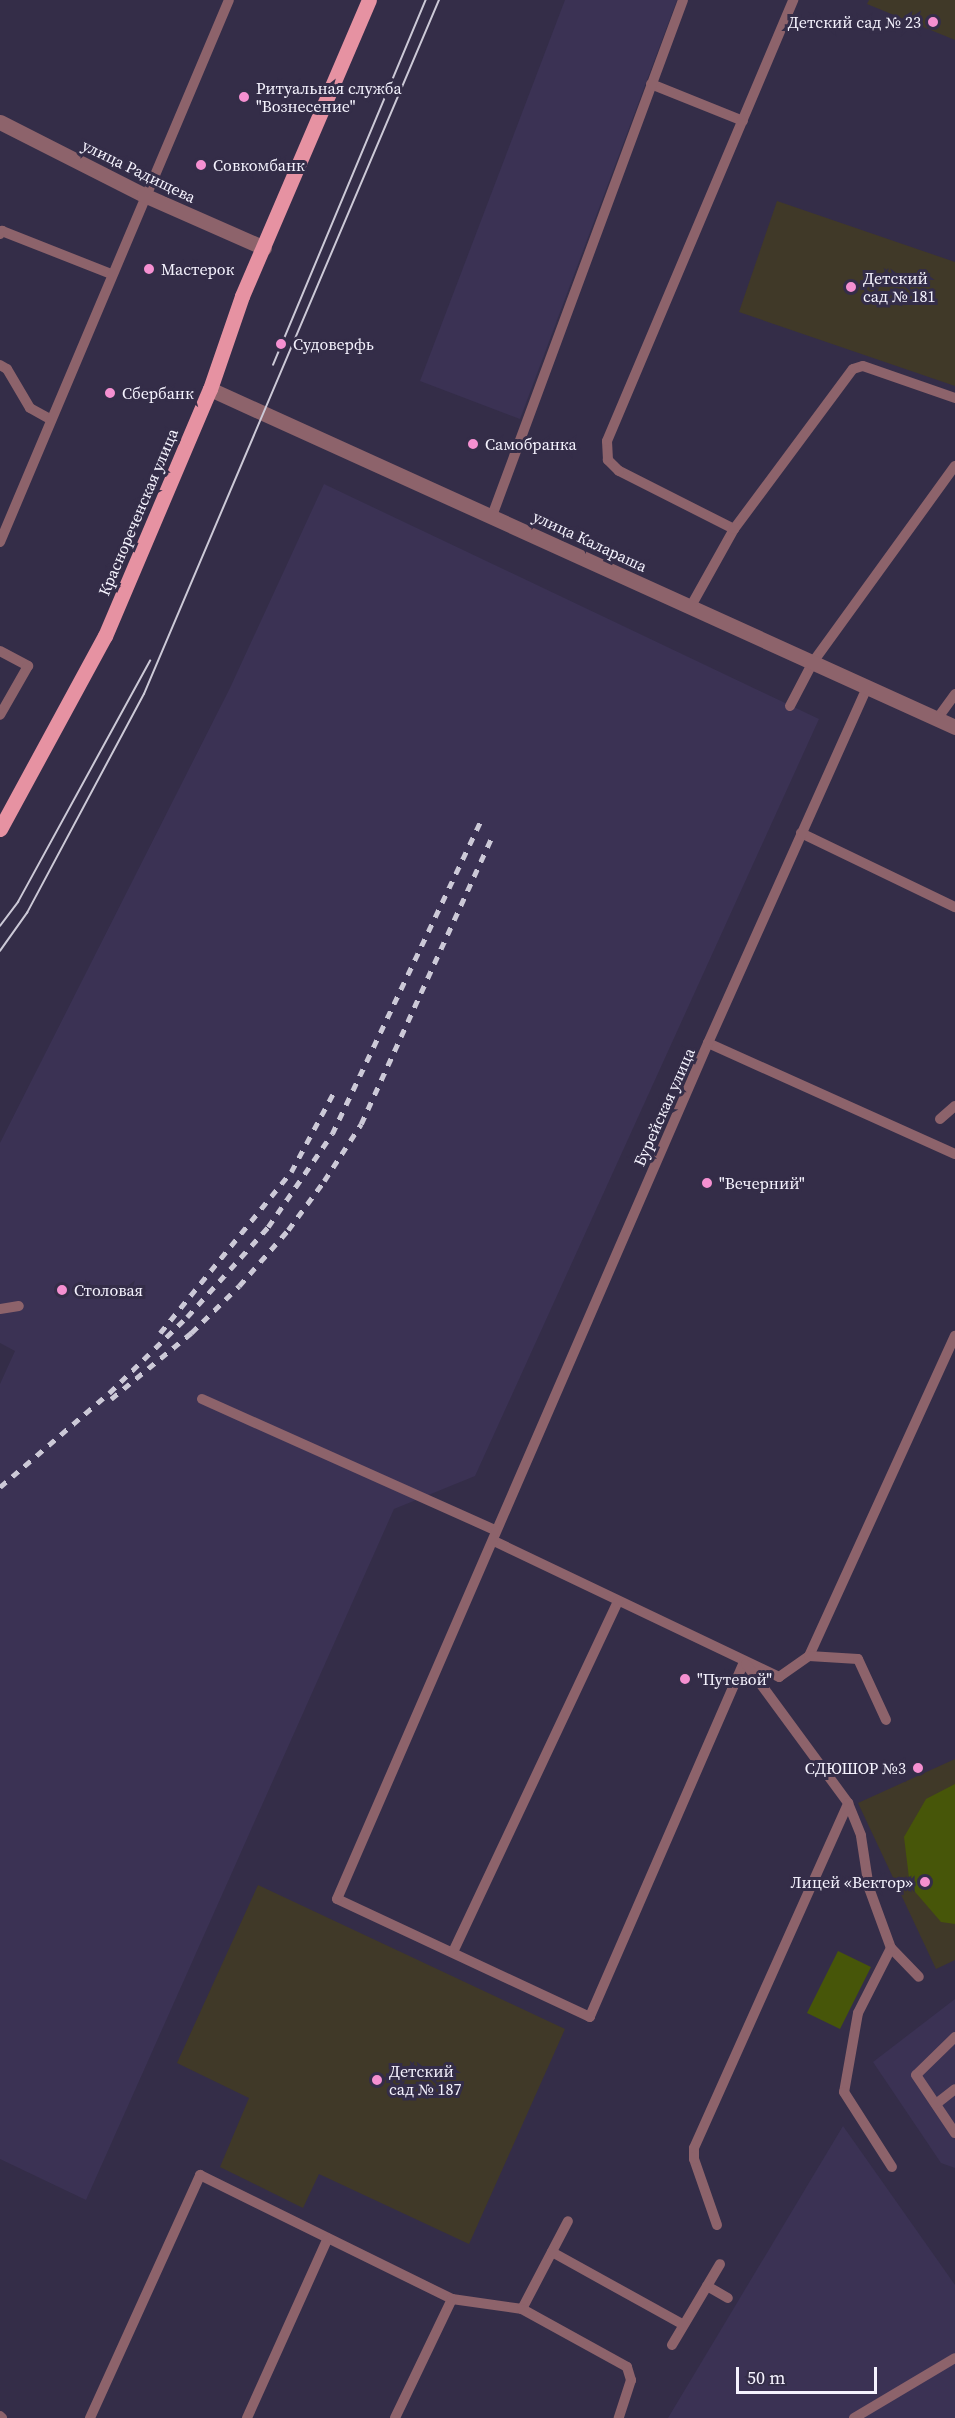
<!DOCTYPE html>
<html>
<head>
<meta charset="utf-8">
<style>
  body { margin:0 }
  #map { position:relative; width:955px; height:2418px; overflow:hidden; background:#342d48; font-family:"Source Serif 4",serif }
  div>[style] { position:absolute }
  .built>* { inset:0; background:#3b3254 }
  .education>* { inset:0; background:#403928 }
  .green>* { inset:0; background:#475609 }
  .service>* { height:10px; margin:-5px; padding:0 5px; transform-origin:5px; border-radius:5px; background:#8d636b }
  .tertiary>* { height:15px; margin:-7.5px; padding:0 7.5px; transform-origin:7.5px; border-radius:7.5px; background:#8d636b }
  .primary>* { height:15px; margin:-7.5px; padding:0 7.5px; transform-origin:7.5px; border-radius:7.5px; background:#e692a2 }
  .tram>* { height:1.5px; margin:-0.75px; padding:0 0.75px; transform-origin:0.75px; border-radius:0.75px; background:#ccc9d7 }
  .rail>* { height:4.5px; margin-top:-2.25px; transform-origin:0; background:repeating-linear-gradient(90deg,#ccc9d7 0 8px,transparent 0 16px) }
  .dots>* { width:16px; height:16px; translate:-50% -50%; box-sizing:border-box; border:3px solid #342d48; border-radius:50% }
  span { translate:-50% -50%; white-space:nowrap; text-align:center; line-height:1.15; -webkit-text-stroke:6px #342d48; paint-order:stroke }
  .poi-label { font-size:16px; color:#f5f3fe }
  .right { translate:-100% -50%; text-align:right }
  .left { translate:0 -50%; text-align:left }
  .street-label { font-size:16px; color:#f5f3fe }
  .scale { position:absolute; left:736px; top:2367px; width:141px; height:27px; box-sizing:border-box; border:3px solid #f5f3fe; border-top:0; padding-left:8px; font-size:18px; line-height:21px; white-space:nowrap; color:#f5f3fe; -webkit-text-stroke:4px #342d48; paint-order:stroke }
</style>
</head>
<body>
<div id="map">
  <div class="built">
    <i style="clip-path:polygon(565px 0,677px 0,520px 419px,420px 381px)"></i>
    <i style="clip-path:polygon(324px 484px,819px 719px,475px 1476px,394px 1509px,86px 2200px,0 2159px,0 1384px,15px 1351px,0 1343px,0 1143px,230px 688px)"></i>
    <i style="clip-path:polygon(955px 1999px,955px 2168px,941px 2163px,873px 2062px)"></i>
    <i style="clip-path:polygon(843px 2126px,955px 2285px,955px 2418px,668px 2418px)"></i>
  </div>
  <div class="education">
    <i style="clip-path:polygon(869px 0,955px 0,955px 40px,867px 4px)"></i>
    <i style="clip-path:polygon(777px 201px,955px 262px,955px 386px,739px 312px)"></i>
    <i style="clip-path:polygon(955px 1759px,955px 1960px,936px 1969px,858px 1803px)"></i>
    <i style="clip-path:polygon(258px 1885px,565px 2029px,469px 2244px,319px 2174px,303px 2208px,220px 2167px,249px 2098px,177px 2063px)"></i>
  </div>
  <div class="green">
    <i style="clip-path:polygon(955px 1784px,955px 1924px,941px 1922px,910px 1886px,904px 1837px,926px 1799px)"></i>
    <i style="clip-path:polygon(838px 1951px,871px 1967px,840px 2029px,807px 2013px)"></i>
  </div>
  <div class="service">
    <i style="left:651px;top:84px;width:99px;rotate:21.9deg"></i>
    <i style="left:0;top:234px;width:4px;rotate:-56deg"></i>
    <i style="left:2px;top:231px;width:117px;rotate:21.5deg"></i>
    <i style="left:0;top:365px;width:8px;rotate:30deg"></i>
    <i style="left:7px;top:369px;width:45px;rotate:59.5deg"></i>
    <i style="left:30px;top:408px;width:23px;rotate:29deg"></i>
    <i style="left:492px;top:516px;width:550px;rotate:-69.69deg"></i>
    <i style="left:734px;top:529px;width:129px;rotate:-153.2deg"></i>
    <i style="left:619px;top:471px;width:16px;rotate:-135deg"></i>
    <i style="left:608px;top:460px;width:19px;rotate:-93deg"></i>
    <i style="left:607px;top:441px;width:479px;rotate:-67.1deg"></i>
    <i style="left:0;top:542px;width:588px;rotate:-67.1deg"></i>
    <i style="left:691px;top:606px;width:88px;rotate:-60.8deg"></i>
    <i style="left:734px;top:529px;width:199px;rotate:-53.4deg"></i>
    <i style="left:853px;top:369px;width:10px;rotate:-17deg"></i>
    <i style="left:863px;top:366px;width:97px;rotate:19.2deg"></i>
    <i style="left:0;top:651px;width:32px;rotate:28deg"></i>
    <i style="left:28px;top:666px;width:56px;rotate:119.7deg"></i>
    <i style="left:790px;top:706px;width:50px;rotate:-62.4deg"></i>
    <i style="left:813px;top:662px;width:242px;rotate:-54.1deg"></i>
    <i style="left:937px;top:719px;width:31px;rotate:-54deg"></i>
    <i style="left:801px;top:833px;width:171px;rotate:25.7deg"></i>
    <i style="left:708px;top:1043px;width:271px;rotate:24.2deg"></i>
    <i style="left:940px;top:1119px;width:20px;rotate:-41deg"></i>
    <i style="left:0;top:1309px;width:19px;rotate:-9deg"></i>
    <i style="left:202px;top:1399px;width:321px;rotate:24.1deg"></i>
    <i style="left:494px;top:1541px;width:316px;rotate:25.5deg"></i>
    <i style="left:779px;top:1677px;width:37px;rotate:-35deg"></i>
    <i style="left:809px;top:1656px;width:352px;rotate:-65.5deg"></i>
    <i style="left:809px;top:1656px;width:49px;rotate:3.5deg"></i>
    <i style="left:858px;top:1659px;width:67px;rotate:65.3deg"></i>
    <i style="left:744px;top:1662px;width:387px;rotate:113.5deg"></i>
    <i style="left:590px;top:2017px;width:279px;rotate:-155deg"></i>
    <i style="left:337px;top:1899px;width:933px;rotate:-66.57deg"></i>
    <i style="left:708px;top:1043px;width:390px;rotate:-65.9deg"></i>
    <i style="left:746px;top:1664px;width:172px;rotate:53.7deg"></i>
    <i style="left:848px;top:1803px;width:35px;rotate:68deg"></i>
    <i style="left:861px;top:1836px;width:53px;rotate:81.3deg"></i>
    <i style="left:869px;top:1888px;width:64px;rotate:69.9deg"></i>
    <i style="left:891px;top:1948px;width:40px;rotate:46deg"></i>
    <i style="left:891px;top:1948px;width:73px;rotate:116.9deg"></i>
    <i style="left:858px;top:2013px;width:80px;rotate:100deg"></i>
    <i style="left:844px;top:2092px;width:89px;rotate:57.4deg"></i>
    <i style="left:453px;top:1952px;width:388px;rotate:-64.8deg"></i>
    <i style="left:955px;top:2037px;width:54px;rotate:135.7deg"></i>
    <i style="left:916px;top:2075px;width:70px;rotate:56.1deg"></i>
    <i style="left:936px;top:2104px;width:24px;rotate:-38deg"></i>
    <i style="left:717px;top:2225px;width:70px;rotate:-109.2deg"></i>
    <i style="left:694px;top:2159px;width:11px;rotate:-90deg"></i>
    <i style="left:694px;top:2148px;width:378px;rotate:-65.9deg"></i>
    <i style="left:552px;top:2252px;width:149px;rotate:29deg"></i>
    <i style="left:707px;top:2286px;width:24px;rotate:30deg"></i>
    <i style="left:522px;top:2309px;width:99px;rotate:-62.4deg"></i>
    <i style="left:672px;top:2345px;width:94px;rotate:-59.3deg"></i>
    <i style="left:0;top:2416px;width:3px;rotate:45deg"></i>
    <i style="left:90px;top:2418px;width:267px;rotate:-65.6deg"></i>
    <i style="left:200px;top:2175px;width:281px;rotate:26.2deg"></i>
    <i style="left:452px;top:2299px;width:71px;rotate:8.1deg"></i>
    <i style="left:522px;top:2309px;width:120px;rotate:28.9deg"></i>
    <i style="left:627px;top:2367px;width:14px;rotate:73deg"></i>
    <i style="left:631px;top:2380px;width:40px;rotate:108deg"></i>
    <i style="left:247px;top:2418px;width:197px;rotate:-65.8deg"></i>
    <i style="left:395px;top:2418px;width:132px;rotate:-64.4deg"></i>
    <i style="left:854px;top:2418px;width:117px;rotate:-30.7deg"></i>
  </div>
  <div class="tertiary">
    <i style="left:0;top:122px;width:161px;rotate:26.9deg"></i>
    <i style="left:144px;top:195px;width:131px;rotate:23.8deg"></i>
    <i style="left:210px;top:389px;width:818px;rotate:24.4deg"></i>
  </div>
  <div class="primary">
    <i style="left:0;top:829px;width:220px;rotate:-61.5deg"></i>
    <i style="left:105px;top:636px;width:268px;rotate:-67deg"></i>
    <i style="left:210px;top:389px;width:98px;rotate:-71deg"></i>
    <i style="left:242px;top:296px;width:322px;rotate:-66.8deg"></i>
  </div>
  <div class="tram">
    <i style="left:273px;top:365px;width:396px;rotate:-67.3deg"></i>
    <i style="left:0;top:926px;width:30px;rotate:-53deg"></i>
    <i style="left:18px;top:902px;width:275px;rotate:-61.3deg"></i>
    <i style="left:0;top:951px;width:47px;rotate:-54.6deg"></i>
    <i style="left:27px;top:913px;width:248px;rotate:-61.9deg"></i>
    <i style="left:144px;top:694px;width:754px;rotate:-66.97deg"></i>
  </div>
  <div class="rail">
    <i style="left:160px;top:1333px;width:208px;rotate:-50.9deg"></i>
    <i style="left:291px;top:1172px;width:95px;rotate:-61.8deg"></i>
    <i style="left:111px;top:1399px;width:104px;rotate:-39.5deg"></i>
    <i style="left:191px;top:1333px;width:67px;rotate:-44.4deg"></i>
    <i style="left:239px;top:1286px;width:74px;rotate:-48.8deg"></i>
    <i style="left:288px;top:1230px;width:61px;rotate:-53.7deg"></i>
    <i style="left:324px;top:1181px;width:68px;rotate:-57deg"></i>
    <i style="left:361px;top:1124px;width:315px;rotate:-65.5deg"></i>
    <i style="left:0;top:1487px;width:144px;rotate:-40.8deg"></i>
    <i style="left:109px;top:1393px;width:109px;rotate:-44.3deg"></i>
    <i style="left:187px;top:1317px;width:121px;rotate:-48deg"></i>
    <i style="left:268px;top:1227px;width:113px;rotate:-55.5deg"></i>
    <i style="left:332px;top:1134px;width:348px;rotate:-64.6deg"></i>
  </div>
  <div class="dots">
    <i style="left:933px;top:22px;background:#f590d1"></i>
    <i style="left:244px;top:97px;background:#f590d1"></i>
    <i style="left:201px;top:165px;background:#f590d1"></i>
    <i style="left:149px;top:269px;background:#f590d1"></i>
    <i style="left:851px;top:287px;background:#f590d1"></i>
    <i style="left:281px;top:344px;background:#f590d1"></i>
    <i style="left:110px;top:393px;background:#f590d1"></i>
    <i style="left:473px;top:444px;background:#f590d1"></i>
    <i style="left:707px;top:1183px;background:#f590d1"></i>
    <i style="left:62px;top:1290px;background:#f590d1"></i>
    <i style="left:685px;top:1679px;background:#f590d1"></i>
    <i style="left:918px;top:1768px;background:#f590d1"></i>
    <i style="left:925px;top:1882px;background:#f590d1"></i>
    <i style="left:377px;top:2080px;background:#f590d1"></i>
  </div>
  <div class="poi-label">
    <span class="right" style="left:921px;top:22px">Детский сад № 23</span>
    <span class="left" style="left:256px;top:97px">Ритуальная служба<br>"Вознесение"</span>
    <span class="left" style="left:213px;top:165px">Совкомбанк</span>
    <span class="left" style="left:161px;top:269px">Мастерок</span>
    <span class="left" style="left:863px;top:287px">Детский<br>сад № 181</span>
    <span class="left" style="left:293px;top:344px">Судоверфь</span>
    <span class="left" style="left:122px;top:393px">Сбербанк</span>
    <span class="left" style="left:485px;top:444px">Самобранка</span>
    <span class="left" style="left:719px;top:1183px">"Вечерний"</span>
    <span class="left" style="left:74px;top:1290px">Столовая</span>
    <span class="left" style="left:697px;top:1679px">"Путевой"</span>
    <span class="right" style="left:906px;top:1768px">СДЮШОР №3</span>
    <span class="right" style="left:913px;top:1882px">Лицей «Вектор»</span>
    <span class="left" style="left:389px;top:2080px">Детский<br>сад № 187</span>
  </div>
  <div class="street-label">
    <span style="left:139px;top:171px;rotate:26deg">улица Радищева</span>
    <span style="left:138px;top:512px;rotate:-67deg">Краснореченская улица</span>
    <span style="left:590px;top:541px;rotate:25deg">улица Калараша</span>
    <span style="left:664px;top:1107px;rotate:-66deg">Бурейская улица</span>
  </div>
  <div class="scale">50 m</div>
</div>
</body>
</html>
